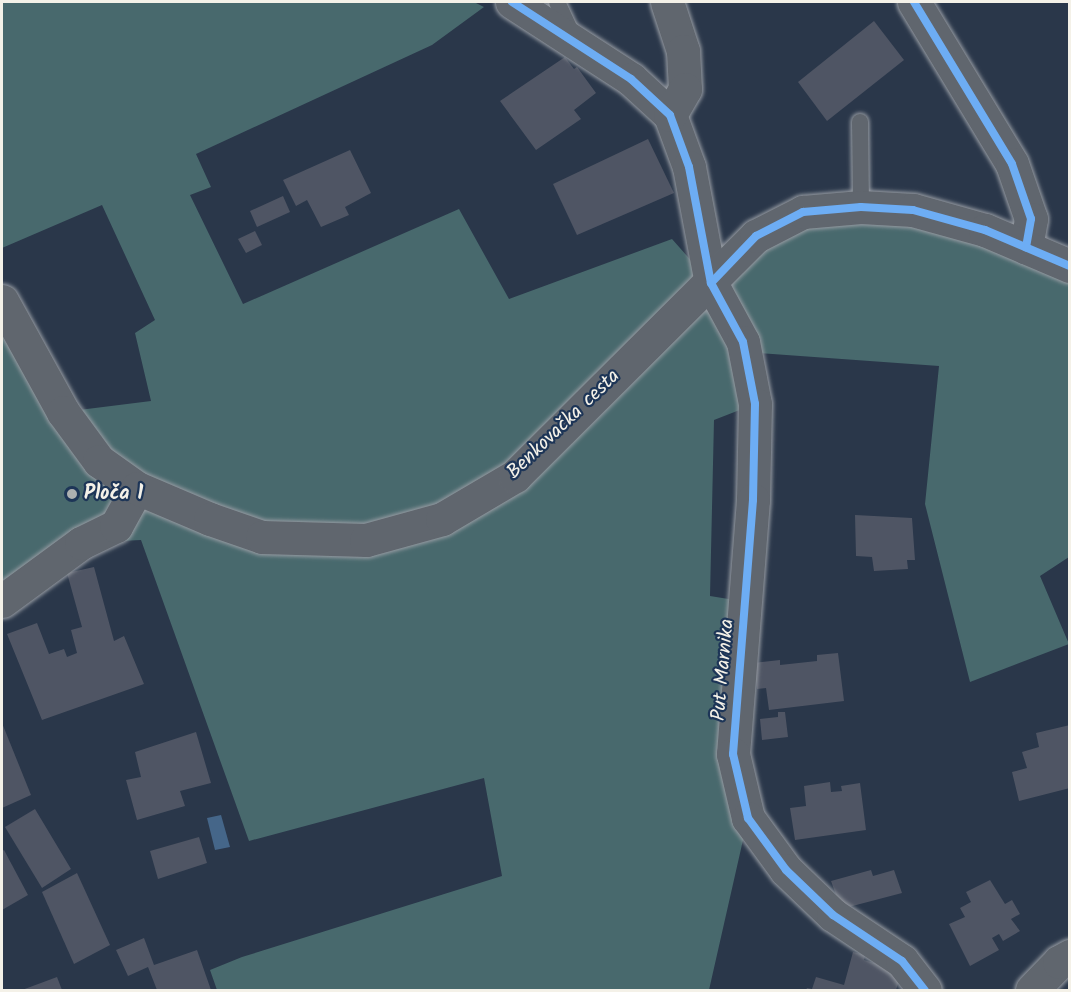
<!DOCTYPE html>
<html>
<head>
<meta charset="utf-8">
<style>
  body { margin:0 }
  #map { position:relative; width:1071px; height:992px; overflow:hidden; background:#2a374a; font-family:Kalam,sans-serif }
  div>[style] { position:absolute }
  .green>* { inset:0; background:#48696d }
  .water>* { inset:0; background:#456689 }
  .building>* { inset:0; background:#4f5564 }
  .roads { filter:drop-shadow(0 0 2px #979ca3) drop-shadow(0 0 2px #979ca3) }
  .lane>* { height:16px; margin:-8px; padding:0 8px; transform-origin:8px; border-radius:8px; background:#60666e }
  .street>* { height:33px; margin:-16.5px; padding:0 16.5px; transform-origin:16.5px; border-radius:16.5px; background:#60666e }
  .secondary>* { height:33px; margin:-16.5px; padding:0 16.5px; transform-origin:16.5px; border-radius:16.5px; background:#60666e }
  .cycleway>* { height:8px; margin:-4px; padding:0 4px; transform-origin:4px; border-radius:4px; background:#6dadf4 }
  .dots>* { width:16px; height:16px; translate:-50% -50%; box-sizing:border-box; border:3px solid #1d3557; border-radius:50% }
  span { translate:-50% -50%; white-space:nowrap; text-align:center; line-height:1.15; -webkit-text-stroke:4.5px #1d3557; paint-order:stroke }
  .street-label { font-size:20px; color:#f4f1e8 }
  .poi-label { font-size:20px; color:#f4f1e8; font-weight:700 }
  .left { translate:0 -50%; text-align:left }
  .frame { position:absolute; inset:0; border:3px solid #f4f1e8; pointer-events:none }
</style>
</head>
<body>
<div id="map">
  <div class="green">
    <i style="clip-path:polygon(2px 2px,474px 2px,484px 7px,432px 45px,196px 154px,211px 187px,190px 195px,243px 304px,459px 209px,509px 299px,672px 239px,711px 283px,756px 236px,861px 207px,1069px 266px,1069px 557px,1040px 576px,1069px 644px,970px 682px,925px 504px,939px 366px,745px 352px,755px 404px,714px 420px,710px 596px,747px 602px,748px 818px,709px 990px,217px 990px,210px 970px,242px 957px,502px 876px,484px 778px,249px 841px,141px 540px,81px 543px,2px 601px,2px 301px,63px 412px,151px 401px,135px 333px,155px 320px,102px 205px,2px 248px)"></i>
  </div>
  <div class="water">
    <i style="clip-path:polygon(221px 815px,230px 847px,215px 850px,207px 818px)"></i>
  </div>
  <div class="building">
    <i style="clip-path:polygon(874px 21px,904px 60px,827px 121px,798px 82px)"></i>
    <i style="clip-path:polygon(565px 57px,574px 69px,577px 67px,596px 93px,574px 110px,581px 119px,536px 150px,500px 101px)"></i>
    <i style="clip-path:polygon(648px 139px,674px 193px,577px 235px,553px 184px)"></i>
    <i style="clip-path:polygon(350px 150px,371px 193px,345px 207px,349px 215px,321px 227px,307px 200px,296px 206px,283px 180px)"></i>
    <i style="clip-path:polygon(283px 196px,290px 212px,257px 227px,250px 211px)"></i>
    <i style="clip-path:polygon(255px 231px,262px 245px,246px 253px,238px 239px)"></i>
    <i style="clip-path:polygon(855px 515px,912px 518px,915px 560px,907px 560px,908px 569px,874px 571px,872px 557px,856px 556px)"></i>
    <i style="clip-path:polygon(94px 567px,114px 641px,124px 636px,144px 684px,42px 720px,7px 634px,37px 623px,49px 654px,64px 649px,67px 657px,77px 653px,71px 630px,82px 627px,67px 573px)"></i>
    <i style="clip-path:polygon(838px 653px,844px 701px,769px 710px,766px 688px,757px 689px,754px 663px,780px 660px,780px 665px,817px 661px,817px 655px)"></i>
    <i style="clip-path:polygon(778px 712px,785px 712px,788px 737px,762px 740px,760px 719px,778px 717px)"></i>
    <i style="clip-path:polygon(2px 723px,31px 795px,2px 808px)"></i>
    <i style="clip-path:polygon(1070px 725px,1070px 788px,1019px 801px,1012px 772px,1027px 768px,1022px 752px,1039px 747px,1036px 733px)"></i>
    <i style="clip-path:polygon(196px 732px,211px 783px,180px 791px,185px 806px,137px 820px,126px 780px,141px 777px,135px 752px)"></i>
    <i style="clip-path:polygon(830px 782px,831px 792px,842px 791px,841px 786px,860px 783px,866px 830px,795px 840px,790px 808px,806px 806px,804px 786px)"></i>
    <i style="clip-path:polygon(35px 809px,71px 869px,42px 888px,5px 827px)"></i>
    <i style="clip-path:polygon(199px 837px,207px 863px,158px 879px,150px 851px)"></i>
    <i style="clip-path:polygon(4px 850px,28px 895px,2px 910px,2px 851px)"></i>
    <i style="clip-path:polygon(871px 870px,873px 876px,894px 870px,902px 893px,841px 909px,831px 881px)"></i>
    <i style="clip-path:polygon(77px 873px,110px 945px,74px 964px,42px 892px)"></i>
    <i style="clip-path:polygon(990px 880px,1005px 904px,1012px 900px,1020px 914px,1011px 919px,1020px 931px,1003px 941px,999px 934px,992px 938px,999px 950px,970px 966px,949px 924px,965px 917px,960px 908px,971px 902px,966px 892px)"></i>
    <i style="clip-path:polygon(144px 938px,154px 965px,197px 950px,211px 990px,157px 990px,148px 967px,128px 976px,116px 950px)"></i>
    <i style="clip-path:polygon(853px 952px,865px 955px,864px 960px,894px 969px,900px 977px,896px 990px,806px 990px,807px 988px,812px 989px,816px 977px,844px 985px)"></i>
    <i style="clip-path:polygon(57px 977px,62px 990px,22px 990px)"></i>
  </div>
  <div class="roads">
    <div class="lane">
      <i style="left:557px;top:2px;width:38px;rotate:65deg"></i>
      <i style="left:860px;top:122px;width:85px;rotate:89.3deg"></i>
    </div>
    <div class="street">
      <i style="left:512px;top:2px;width:142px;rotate:32.9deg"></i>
      <i style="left:631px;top:79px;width:53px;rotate:42.7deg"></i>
      <i style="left:670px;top:115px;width:55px;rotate:69.9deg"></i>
      <i style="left:689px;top:167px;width:118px;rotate:79.3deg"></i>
      <i style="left:711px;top:283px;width:67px;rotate:61.5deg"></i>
      <i style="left:743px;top:342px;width:63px;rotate:79deg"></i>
      <i style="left:755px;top:404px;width:96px;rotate:91.2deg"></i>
      <i style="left:753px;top:500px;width:255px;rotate:94.5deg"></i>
      <i style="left:733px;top:754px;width:66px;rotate:76.8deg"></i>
      <i style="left:748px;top:818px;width:64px;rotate:53.8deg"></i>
      <i style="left:786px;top:870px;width:65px;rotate:43.8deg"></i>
      <i style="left:833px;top:915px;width:83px;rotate:33.7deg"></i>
      <i style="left:902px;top:961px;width:37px;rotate:52deg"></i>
      <i style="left:667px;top:2px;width:52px;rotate:71.9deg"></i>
      <i style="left:683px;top:51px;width:38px;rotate:87deg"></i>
      <i style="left:685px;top:89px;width:30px;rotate:120deg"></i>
      <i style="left:914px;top:2px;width:189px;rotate:58.8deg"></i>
      <i style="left:1012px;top:164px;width:58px;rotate:70.9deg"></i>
      <i style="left:1031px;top:219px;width:29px;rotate:100deg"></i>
      <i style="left:2px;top:601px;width:98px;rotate:-36.3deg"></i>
      <i style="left:81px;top:543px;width:39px;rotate:-26deg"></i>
      <i style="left:116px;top:526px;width:43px;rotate:-61.1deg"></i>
      <i style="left:1032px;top:990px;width:39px;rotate:-46deg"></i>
      <i style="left:1059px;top:962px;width:13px;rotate:-29deg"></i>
    </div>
    <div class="secondary">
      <i style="left:2px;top:301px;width:127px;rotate:61.2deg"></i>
      <i style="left:63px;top:412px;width:61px;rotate:53.7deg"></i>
      <i style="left:99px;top:461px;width:47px;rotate:35.4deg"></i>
      <i style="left:137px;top:488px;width:79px;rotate:23deg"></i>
      <i style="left:210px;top:519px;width:55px;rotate:19.1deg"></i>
      <i style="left:262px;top:537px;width:104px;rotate:1.7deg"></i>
      <i style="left:366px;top:540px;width:79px;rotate:-15.4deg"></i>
      <i style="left:442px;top:519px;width:85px;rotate:-30.5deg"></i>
      <i style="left:515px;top:476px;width:340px;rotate:-44.9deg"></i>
      <i style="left:756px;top:236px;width:53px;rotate:-27.1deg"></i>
      <i style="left:803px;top:212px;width:58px;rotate:-4.9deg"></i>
      <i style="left:861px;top:207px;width:52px;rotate:3.3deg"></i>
      <i style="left:913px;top:210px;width:75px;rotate:15.5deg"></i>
      <i style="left:985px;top:230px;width:92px;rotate:23deg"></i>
    </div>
  </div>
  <div class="cycleway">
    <i style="left:512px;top:2px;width:142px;rotate:32.9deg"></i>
    <i style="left:631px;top:79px;width:53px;rotate:42.7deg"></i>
    <i style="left:670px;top:115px;width:55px;rotate:69.9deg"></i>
    <i style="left:689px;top:167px;width:118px;rotate:79.3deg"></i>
    <i style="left:711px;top:283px;width:67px;rotate:61.5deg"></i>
    <i style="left:743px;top:342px;width:63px;rotate:79deg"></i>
    <i style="left:755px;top:404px;width:96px;rotate:91.2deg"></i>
    <i style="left:753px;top:500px;width:255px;rotate:94.5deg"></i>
    <i style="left:733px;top:754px;width:66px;rotate:76.8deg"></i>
    <i style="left:748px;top:818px;width:64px;rotate:53.8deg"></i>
    <i style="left:786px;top:870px;width:65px;rotate:43.8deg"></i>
    <i style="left:833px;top:915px;width:83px;rotate:33.7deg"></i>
    <i style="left:902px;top:961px;width:37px;rotate:52deg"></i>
    <i style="left:914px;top:2px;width:189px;rotate:58.8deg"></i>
    <i style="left:1012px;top:164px;width:58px;rotate:70.9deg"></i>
    <i style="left:1031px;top:219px;width:29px;rotate:100deg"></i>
    <i style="left:711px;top:283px;width:65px;rotate:-46.2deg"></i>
    <i style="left:756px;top:236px;width:53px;rotate:-27.1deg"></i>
    <i style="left:803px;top:212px;width:58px;rotate:-4.9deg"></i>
    <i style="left:861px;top:207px;width:52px;rotate:3.3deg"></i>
    <i style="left:913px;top:210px;width:75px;rotate:15.5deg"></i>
    <i style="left:985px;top:230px;width:92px;rotate:23deg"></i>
  </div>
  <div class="dots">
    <i style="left:72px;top:494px;background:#adb0b1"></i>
  </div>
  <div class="street-label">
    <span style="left:564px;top:425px;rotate:-44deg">Benkovačka cesta</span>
    <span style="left:724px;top:670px;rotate:-85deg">Put Marnika</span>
  </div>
  <div class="poi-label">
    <span class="left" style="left:84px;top:494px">Ploča 1</span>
  </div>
  <div class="frame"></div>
</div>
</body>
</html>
